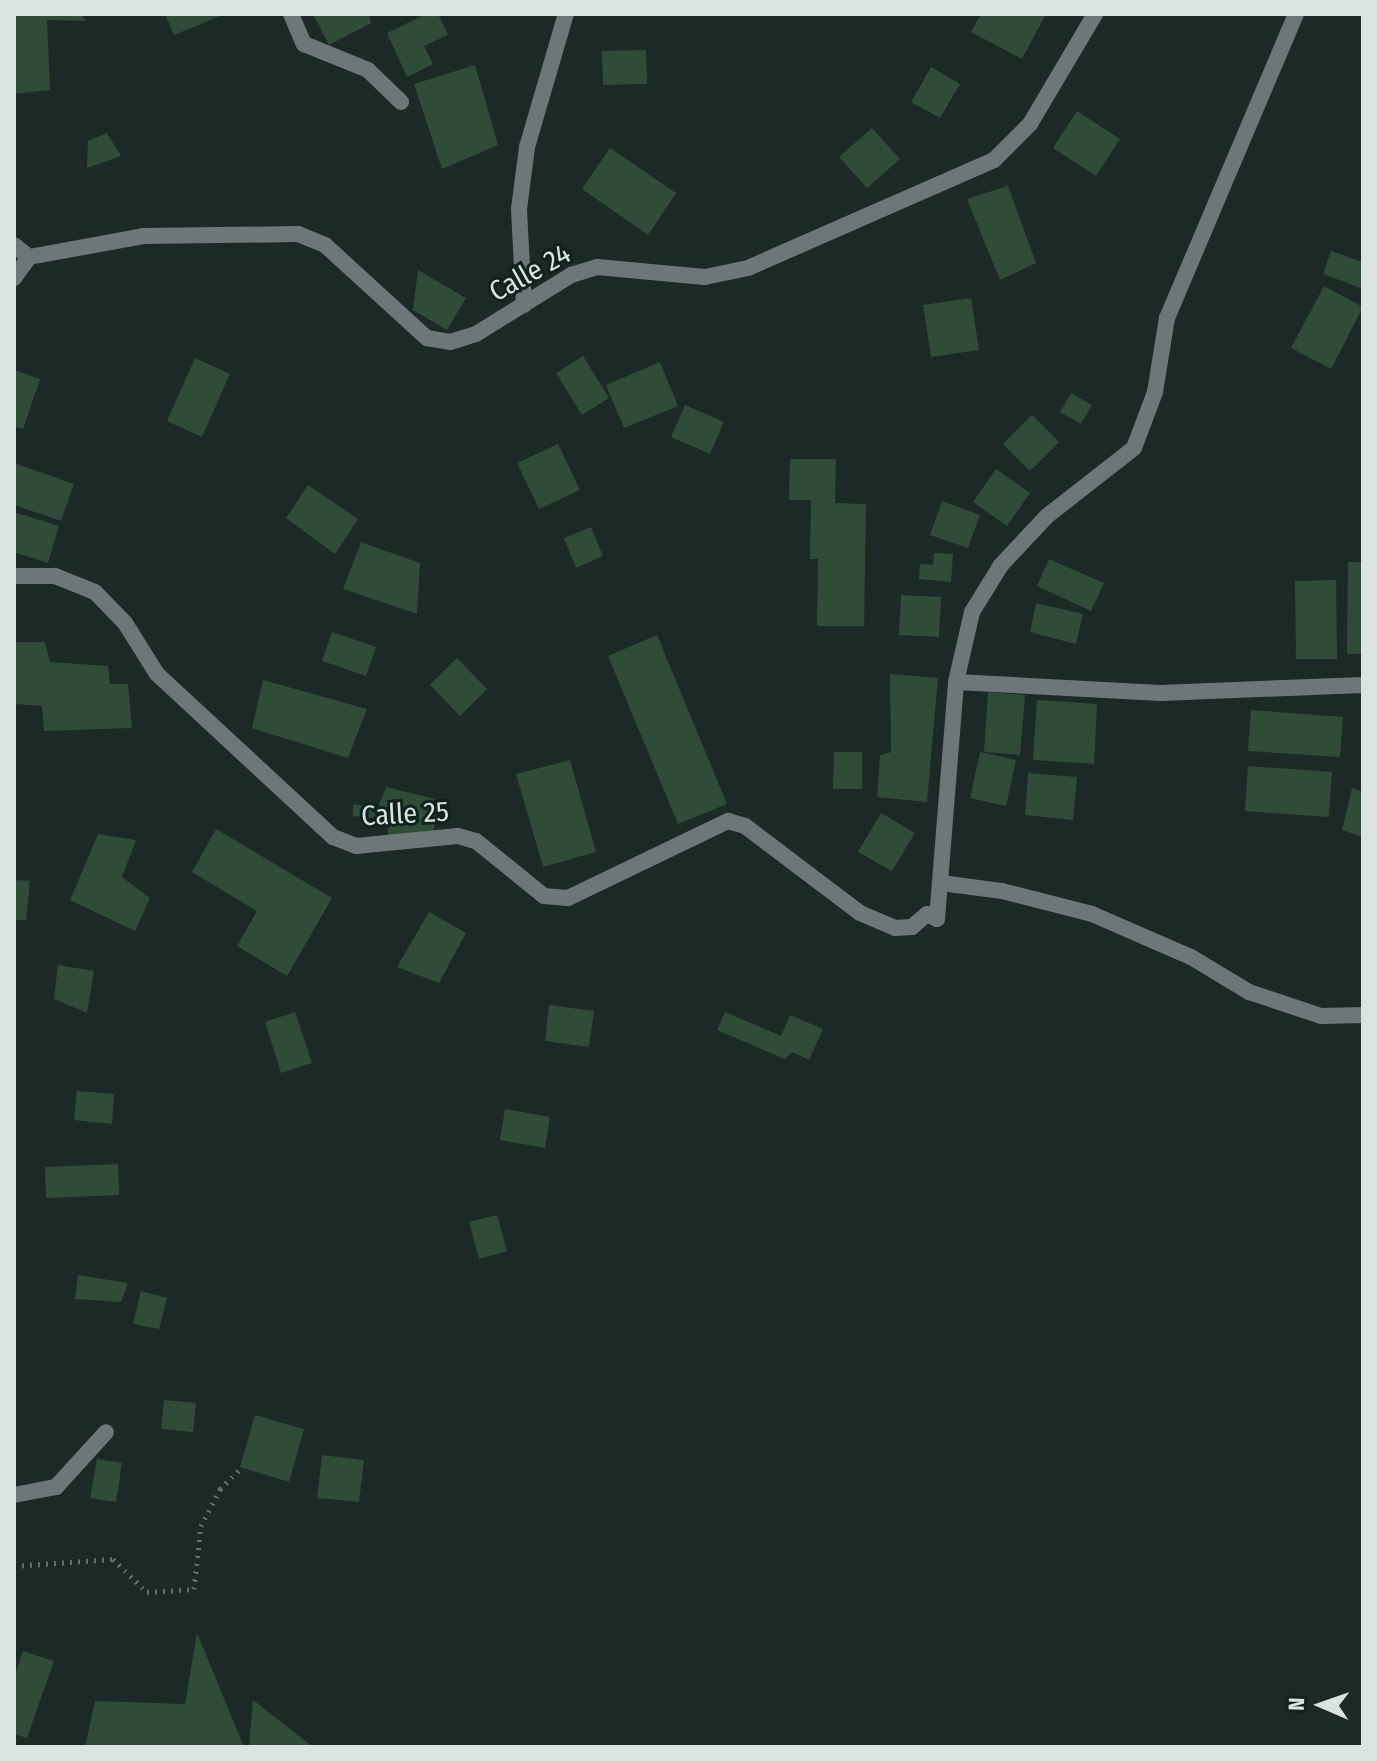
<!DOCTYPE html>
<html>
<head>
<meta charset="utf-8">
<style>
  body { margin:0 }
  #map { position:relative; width:1377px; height:1761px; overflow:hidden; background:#1b2a26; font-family:"Fira Sans Condensed",sans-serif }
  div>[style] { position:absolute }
  .building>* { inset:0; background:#2f4c39 }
  .path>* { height:5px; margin-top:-2.5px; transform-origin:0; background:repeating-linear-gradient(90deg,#63706d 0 2px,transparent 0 8px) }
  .service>* { height:16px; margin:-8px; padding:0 8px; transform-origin:8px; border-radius:8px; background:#6e7777 }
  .minor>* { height:16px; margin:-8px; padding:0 8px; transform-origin:8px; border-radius:8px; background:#6e7777 }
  span { translate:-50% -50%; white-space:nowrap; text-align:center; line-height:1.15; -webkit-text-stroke:6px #11211d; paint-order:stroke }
  .street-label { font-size:28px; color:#d9e3e0 }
  .frame { position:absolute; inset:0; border:16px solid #d9e3e0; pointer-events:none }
  .north { position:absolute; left:1281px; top:1665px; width:80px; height:80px; -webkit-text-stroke:6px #11211d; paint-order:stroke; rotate:272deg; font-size:22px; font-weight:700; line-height:32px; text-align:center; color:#d9e3e0 }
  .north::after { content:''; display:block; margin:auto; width:28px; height:36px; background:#d9e3e0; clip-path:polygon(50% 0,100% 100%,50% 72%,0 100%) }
</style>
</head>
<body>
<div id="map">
  <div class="building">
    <i style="clip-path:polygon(14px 14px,81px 14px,86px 21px,47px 20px,50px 90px,14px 94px)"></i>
    <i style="clip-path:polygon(165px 14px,225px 14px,174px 35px)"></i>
    <i style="clip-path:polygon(313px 14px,369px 14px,371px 23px,329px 45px)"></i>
    <i style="clip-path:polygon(426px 14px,438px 14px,448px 35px,424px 46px,433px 64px,407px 77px,387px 33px)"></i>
    <i style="clip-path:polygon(981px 14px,1046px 14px,1022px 59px,971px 32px)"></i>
    <i style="clip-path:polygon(646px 50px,647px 84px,603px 85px,602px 51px)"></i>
    <i style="clip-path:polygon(475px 65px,498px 145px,442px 169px,414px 84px)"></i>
    <i style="clip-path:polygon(931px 67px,960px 84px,940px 118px,911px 102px)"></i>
    <i style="clip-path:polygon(1077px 111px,1120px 139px,1096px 176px,1053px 148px)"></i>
    <i style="clip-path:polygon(872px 128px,900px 159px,867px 188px,839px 157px)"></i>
    <i style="clip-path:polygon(107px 133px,121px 156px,87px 168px,88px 141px)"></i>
    <i style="clip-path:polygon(610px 148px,676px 193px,648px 235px,582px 189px)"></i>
    <i style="clip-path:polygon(1008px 186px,1036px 263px,1000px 280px,967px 199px)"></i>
    <i style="clip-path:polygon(1331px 251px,1363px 262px,1363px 289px,1323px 274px)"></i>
    <i style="clip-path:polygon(418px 270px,466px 298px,447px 330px,413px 310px)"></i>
    <i style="clip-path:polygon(1324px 286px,1363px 307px,1331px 369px,1291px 348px)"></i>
    <i style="clip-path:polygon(971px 298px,979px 350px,931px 357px,923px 305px)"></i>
    <i style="clip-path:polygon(583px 356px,609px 398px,582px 415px,556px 373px)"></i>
    <i style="clip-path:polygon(195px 358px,230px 374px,202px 437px,167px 421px)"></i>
    <i style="clip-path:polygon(660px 362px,678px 406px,624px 428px,606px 385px)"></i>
    <i style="clip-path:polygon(14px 370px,40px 379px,23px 429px,14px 426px)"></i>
    <i style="clip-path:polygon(1071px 393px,1092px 405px,1081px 424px,1060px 412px)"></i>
    <i style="clip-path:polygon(685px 405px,724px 422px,710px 454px,671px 437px)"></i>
    <i style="clip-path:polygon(1032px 415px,1059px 442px,1030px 471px,1003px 444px)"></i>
    <i style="clip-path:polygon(558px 444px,580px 490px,539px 509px,517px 463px)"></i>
    <i style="clip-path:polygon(790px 459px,836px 459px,835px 503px,866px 504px,864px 626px,817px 626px,818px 559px,810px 559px,811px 500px,789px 500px)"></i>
    <i style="clip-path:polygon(14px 463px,74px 484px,61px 521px,14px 505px)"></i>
    <i style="clip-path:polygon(996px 469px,1030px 493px,1007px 526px,973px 502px)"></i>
    <i style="clip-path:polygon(308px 485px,358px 519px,335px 554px,286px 518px)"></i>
    <i style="clip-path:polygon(942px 501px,980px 515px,968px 548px,930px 535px)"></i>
    <i style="clip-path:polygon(14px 512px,59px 526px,48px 563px,14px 552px)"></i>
    <i style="clip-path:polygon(591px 527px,603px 556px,576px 568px,564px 538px)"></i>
    <i style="clip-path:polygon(361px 542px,420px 563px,417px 614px,343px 589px)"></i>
    <i style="clip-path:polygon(934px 553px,953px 554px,951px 582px,919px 579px,920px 564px,933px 565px)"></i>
    <i style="clip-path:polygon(1049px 559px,1104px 583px,1091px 611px,1037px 586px)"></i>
    <i style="clip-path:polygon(1348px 562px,1363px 562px,1363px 654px,1347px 654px)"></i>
    <i style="clip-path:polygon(1336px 580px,1337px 659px,1296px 659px,1295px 581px)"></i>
    <i style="clip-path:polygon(901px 595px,941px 597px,939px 637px,899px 635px)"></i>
    <i style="clip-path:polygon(1036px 603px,1083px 614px,1076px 644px,1030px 632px)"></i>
    <i style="clip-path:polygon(332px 632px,376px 647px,366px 676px,322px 661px)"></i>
    <i style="clip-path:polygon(657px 635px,727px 804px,678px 824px,608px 656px)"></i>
    <i style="clip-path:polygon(14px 642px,45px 642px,50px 662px,108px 666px,110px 684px,128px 684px,132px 728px,44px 731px,42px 706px,14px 704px)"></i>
    <i style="clip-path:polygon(457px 658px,487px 689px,460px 716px,430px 685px)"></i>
    <i style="clip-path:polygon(890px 674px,938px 678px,927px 802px,877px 797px,880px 755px,891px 752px)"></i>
    <i style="clip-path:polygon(263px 680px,367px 709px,348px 758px,252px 728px)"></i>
    <i style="clip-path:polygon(988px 692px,1025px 695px,1020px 755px,984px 752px)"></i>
    <i style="clip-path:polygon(1037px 700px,1097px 704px,1094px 764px,1033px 760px)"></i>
    <i style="clip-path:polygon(1251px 710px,1343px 717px,1340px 757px,1248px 751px)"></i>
    <i style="clip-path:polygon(834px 752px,862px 752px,862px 789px,833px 789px)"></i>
    <i style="clip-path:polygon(980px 752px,1016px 760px,1006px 806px,970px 798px)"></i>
    <i style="clip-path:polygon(570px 760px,596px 852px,543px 867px,516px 774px)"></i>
    <i style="clip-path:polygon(1248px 766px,1332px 772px,1329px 817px,1245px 811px)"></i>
    <i style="clip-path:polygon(1028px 773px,1077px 777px,1073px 820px,1025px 815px)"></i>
    <i style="clip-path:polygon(386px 787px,439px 800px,431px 844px,387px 842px,389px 820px,353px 816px,353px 804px,378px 808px)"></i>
    <i style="clip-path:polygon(1352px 788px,1363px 792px,1363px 837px,1342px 830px)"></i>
    <i style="clip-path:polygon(881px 813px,915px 833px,892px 871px,858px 852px)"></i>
    <i style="clip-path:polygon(216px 829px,332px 898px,287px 976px,237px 946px,257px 911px,192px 872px)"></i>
    <i style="clip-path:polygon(98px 834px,136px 840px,122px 877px,150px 898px,135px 931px,70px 900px)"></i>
    <i style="clip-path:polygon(14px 880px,30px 881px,26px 920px,14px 920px)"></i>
    <i style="clip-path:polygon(429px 912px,466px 933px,439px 983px,397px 967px)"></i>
    <i style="clip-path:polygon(58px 965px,94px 971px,87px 1013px,54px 999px)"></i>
    <i style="clip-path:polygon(549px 1005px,594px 1011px,589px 1047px,545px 1041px)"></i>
    <i style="clip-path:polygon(295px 1012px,312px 1063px,281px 1073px,265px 1022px)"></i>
    <i style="clip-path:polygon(725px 1012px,781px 1036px,790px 1015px,823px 1029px,809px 1060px,792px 1052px,785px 1059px,717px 1030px)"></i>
    <i style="clip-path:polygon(77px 1091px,114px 1094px,112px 1124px,74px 1120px)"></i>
    <i style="clip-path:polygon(505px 1109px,550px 1117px,545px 1148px,500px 1140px)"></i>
    <i style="clip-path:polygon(118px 1164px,119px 1195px,46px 1198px,45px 1167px)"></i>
    <i style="clip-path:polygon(497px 1215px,507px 1251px,479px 1259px,469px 1222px)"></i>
    <i style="clip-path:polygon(78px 1275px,128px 1283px,121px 1302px,75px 1299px)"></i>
    <i style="clip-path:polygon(141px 1291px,167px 1298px,159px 1329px,133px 1324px)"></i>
    <i style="clip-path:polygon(164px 1400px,196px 1403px,193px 1432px,161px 1429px)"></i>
    <i style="clip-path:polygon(255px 1415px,304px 1429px,289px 1482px,240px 1467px)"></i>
    <i style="clip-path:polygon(322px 1455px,364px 1460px,359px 1502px,317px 1498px)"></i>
    <i style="clip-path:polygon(97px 1459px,122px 1463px,116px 1502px,90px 1498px)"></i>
    <i style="clip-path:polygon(197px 1633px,244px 1747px,85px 1747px,95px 1701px,185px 1704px)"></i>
    <i style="clip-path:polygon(23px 1651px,54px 1661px,27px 1738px,14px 1734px,14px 1678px)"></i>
    <i style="clip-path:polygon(253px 1700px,313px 1747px,249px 1747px)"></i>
  </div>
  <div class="path">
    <i style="left:14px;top:1566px;width:99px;rotate:-4deg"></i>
    <i style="left:113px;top:1559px;width:47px;rotate:44.1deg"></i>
    <i style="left:147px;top:1592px;width:47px;rotate:-3.7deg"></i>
    <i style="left:194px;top:1589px;width:63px;rotate:-83.7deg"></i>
    <i style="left:201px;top:1526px;width:42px;rotate:-62.8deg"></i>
    <i style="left:220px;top:1489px;width:27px;rotate:-45deg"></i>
  </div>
  <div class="service">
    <i style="left:941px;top:883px;width:62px;rotate:7.5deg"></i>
    <i style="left:1002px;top:891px;width:93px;rotate:14.3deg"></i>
    <i style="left:1092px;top:914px;width:108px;rotate:23.5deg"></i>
    <i style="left:1191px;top:957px;width:68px;rotate:31.1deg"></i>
    <i style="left:1249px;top:992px;width:76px;rotate:18.4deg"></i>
    <i style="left:1321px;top:1016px;width:42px;rotate:-1.4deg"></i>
  </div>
  <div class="minor">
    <i style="left:291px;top:14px;width:33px;rotate:67deg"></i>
    <i style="left:304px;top:44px;width:69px;rotate:22.1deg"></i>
    <i style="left:368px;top:70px;width:46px;rotate:44.1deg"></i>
    <i style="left:14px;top:245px;width:19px;rotate:39deg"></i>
    <i style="left:29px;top:257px;width:116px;rotate:-10.4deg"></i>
    <i style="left:143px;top:236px;width:155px;rotate:-0.7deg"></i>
    <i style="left:298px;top:234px;width:29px;rotate:22deg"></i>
    <i style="left:325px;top:245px;width:138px;rotate:42.4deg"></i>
    <i style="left:427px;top:338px;width:23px;rotate:10deg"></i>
    <i style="left:450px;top:342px;width:27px;rotate:-17deg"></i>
    <i style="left:476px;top:334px;width:112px;rotate:-31.8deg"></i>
    <i style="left:571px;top:275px;width:27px;rotate:-17deg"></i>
    <i style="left:597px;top:267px;width:108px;rotate:5.3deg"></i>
    <i style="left:705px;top:277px;width:44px;rotate:-11.8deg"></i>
    <i style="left:748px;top:268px;width:269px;rotate:-23.7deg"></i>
    <i style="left:994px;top:160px;width:51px;rotate:-45deg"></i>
    <i style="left:1030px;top:124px;width:128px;rotate:-59.4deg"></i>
    <i style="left:14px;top:278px;width:26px;rotate:-54deg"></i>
    <i style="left:524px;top:305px;width:96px;rotate:-93deg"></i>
    <i style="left:519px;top:209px;width:63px;rotate:-82.6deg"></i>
    <i style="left:527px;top:147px;width:139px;rotate:-73.7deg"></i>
    <i style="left:14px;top:576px;width:41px"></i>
    <i style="left:55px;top:576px;width:43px;rotate:21.8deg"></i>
    <i style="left:95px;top:592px;width:43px;rotate:45.9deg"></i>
    <i style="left:125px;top:623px;width:60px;rotate:57.9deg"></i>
    <i style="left:157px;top:674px;width:240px;rotate:42.8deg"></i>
    <i style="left:333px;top:837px;width:25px;rotate:21deg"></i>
    <i style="left:356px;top:846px;width:102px;rotate:-5.6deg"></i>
    <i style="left:458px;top:836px;width:19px;rotate:16deg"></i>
    <i style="left:476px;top:841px;width:87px;rotate:39deg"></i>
    <i style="left:544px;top:896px;width:24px;rotate:5deg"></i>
    <i style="left:568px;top:898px;width:178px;rotate:-25.7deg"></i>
    <i style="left:728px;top:821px;width:18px;rotate:16deg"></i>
    <i style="left:745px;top:826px;width:144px;rotate:37.1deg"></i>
    <i style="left:860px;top:913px;width:38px;rotate:23deg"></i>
    <i style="left:895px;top:928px;width:17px;rotate:-3deg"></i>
    <i style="left:912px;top:927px;width:20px;rotate:-41deg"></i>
    <i style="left:927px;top:914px;width:11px;rotate:27deg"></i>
    <i style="left:937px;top:919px;width:238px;rotate:-85.4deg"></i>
    <i style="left:956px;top:682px;width:72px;rotate:-77.1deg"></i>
    <i style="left:972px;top:612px;width:55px;rotate:-58.3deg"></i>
    <i style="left:1001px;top:565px;width:67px;rotate:-46.8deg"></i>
    <i style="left:1047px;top:516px;width:110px;rotate:-38deg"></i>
    <i style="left:1134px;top:448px;width:60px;rotate:-69.4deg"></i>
    <i style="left:1155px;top:392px;width:75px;rotate:-80.8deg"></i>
    <i style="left:1167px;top:318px;width:330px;rotate:-67deg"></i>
    <i style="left:956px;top:682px;width:205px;rotate:3.1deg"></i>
    <i style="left:1161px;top:693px;width:202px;rotate:-2.3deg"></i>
    <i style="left:14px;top:1495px;width:43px;rotate:-10.8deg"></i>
    <i style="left:56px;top:1487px;width:74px;rotate:-47.7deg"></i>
  </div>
  <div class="street-label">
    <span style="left:530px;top:273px;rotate:-29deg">Calle 24</span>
    <span style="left:405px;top:814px;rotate:-3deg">Calle 25</span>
  </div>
  <div class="frame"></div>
  <div class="north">N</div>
</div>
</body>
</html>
